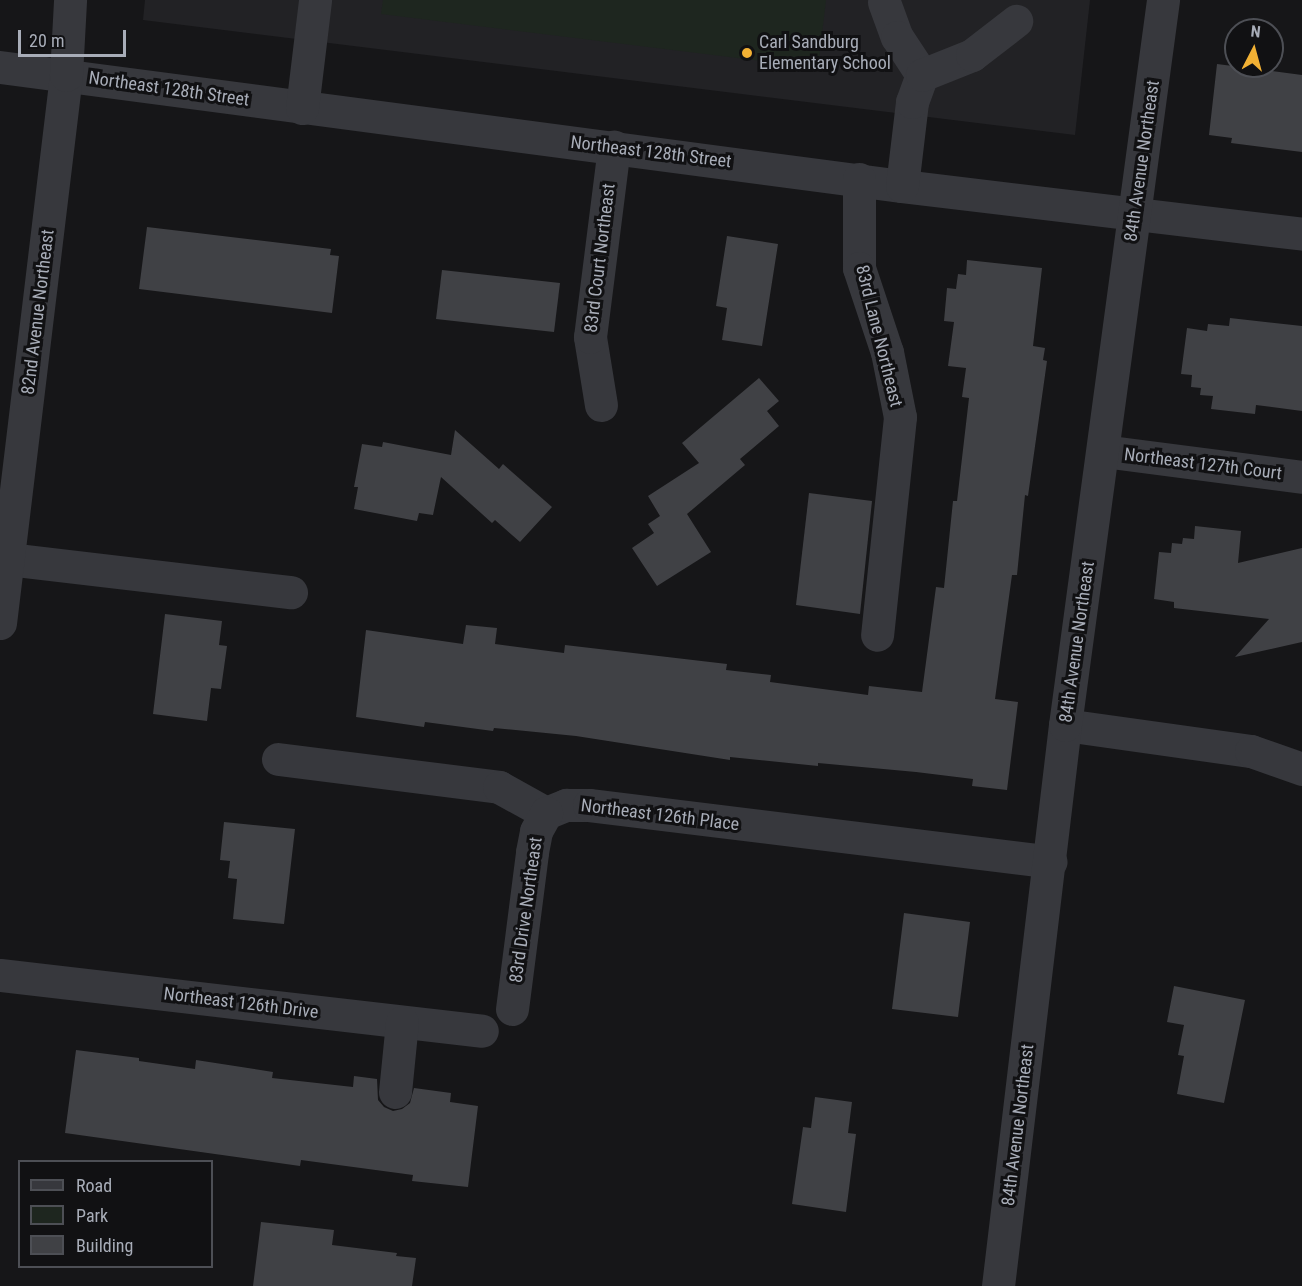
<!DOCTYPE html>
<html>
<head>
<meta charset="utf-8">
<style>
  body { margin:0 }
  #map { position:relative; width:1302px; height:1286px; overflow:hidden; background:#161618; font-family:"Roboto Condensed",sans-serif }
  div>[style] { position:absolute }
  .built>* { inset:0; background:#222225 }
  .green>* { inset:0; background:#1e261f }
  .building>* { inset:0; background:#404145 }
  .minor>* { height:33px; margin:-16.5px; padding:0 16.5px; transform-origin:16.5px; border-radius:16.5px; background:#37383d }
  .dots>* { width:16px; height:16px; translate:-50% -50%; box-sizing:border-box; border:3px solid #111113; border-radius:50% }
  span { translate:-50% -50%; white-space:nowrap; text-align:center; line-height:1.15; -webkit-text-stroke:6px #111113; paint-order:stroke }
  .poi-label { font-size:18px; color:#a8adb8 }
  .left { translate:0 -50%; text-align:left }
  .street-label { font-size:18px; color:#a8adb8 }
  .legend { position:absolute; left:18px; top:1160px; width:195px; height:108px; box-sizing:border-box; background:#111113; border:2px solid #4d4f55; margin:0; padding:8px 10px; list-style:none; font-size:18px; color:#a8adb8 }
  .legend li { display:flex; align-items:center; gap:12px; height:30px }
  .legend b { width:30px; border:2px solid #4d4f55 }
  .north { position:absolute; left:1224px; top:18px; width:60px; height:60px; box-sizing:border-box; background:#111113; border:2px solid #4d4f55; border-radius:50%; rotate:6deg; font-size:16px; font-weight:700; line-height:24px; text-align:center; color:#a8adb8 }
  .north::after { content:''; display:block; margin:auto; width:21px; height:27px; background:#f2b134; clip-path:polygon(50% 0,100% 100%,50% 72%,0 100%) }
  .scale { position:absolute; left:18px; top:30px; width:108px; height:27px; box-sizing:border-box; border:3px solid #a8adb8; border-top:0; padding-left:8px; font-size:18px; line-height:21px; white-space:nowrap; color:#a8adb8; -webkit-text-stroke:4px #111113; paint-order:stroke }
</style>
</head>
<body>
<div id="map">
  <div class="built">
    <i style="clip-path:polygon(145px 0,1090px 0,1075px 135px,143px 20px)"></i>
  </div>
  <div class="green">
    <i style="clip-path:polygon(383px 0,826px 0,818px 68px,381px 14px)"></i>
  </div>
  <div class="building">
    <i style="clip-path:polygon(1217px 64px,1302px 75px,1302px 152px,1231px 143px,1232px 138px,1209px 135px)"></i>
    <i style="clip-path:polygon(147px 227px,331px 249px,330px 255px,339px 256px,332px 313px,139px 289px)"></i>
    <i style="clip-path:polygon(727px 236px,778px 244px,762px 346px,722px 340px,727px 308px,716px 306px)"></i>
    <i style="clip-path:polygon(967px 260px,1042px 268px,1033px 346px,1045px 348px,1043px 360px,1047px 361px,1028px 496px,1025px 495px,1017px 575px,1012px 575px,995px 699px,1018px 702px,1007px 790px,972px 786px,973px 779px,916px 772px,818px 763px,818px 766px,730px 757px,730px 760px,576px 736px,494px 728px,493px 731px,425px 722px,424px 727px,356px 717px,366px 630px,463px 644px,466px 625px,497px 628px,495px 644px,564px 653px,565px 645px,727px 664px,726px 670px,771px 675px,770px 682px,868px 695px,869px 686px,922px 692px,936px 587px,944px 588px,953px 501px,957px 501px,969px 398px,962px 397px,966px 368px,948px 366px,954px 322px,944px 321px,947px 288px,956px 289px,958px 274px,966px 275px)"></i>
    <i style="clip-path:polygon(442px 270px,560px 283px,554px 332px,436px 319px)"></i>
    <i style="clip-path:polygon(1230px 318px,1302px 326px,1302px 411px,1256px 405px,1255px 414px,1211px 409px,1213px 396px,1200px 395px,1201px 388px,1191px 387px,1192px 375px,1181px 374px,1187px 328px,1207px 331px,1208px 324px,1229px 326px)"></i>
    <i style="clip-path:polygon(759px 378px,779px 401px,767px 411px,779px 426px,740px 459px,745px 465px,687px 514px,711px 552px,657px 586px,632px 548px,654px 533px,648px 524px,660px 516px,648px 496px,699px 463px,682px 443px)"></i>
    <i style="clip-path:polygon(455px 430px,499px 469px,503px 464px,552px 507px,520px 542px,495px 520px,492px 523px,441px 477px,433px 515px,419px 513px,417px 521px,354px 509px,358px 487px,354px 487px,362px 444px,382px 447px,383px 442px,451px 455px)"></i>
    <i style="clip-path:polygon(809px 493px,872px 501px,860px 614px,796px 605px)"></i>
    <i style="clip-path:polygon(1195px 526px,1241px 531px,1238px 563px,1302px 548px,1302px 642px,1235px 657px,1269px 619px,1174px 608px,1174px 602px,1154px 599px,1159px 552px,1171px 553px,1172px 543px,1182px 544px,1183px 538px,1194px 539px)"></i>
    <i style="clip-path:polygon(165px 614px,222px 621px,219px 645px,227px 646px,221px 689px,211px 688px,207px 721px,153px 714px)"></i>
    <i style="clip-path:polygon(224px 822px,295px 829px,284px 924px,233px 919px,237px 879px,228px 878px,230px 861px,220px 860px)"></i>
    <i style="clip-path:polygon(904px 913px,970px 922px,958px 1017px,892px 1009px)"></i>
    <i style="clip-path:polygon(1174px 986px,1245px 1000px,1224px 1103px,1177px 1094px,1184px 1056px,1178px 1055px,1184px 1025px,1167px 1022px)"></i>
    <i style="clip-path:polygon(76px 1050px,139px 1058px,139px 1061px,195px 1069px,196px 1060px,273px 1072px,272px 1078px,353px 1087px,354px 1076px,377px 1079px,378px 1100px,384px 1107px,393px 1111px,402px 1109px,410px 1103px,414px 1088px,451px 1093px,450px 1102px,478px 1106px,468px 1187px,412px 1181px,413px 1175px,301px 1160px,300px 1166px,65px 1133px)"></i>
    <i style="clip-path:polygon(815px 1097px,852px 1102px,848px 1133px,856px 1134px,846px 1212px,792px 1204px,803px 1127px,811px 1128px)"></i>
    <i style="clip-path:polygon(261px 1222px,334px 1230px,332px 1245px,397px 1253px,396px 1256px,416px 1258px,412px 1286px,253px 1286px)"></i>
  </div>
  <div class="minor">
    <i style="left:884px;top:2px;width:37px;rotate:70deg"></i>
    <i style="left:897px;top:37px;width:45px;rotate:56.7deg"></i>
    <i style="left:0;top:67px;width:910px;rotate:7.52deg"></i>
    <i style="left:902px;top:186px;width:403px;rotate:6.8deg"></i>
    <i style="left:302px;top:108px;width:109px;rotate:-83.1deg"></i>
    <i style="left:859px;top:179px;width:89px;rotate:90deg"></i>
    <i style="left:859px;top:268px;width:89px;rotate:71.6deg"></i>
    <i style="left:887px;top:352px;width:66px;rotate:78.7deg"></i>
    <i style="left:900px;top:417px;width:219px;rotate:96deg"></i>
    <i style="left:902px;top:186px;width:85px;rotate:-83.2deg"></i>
    <i style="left:912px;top:102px;width:29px;rotate:-70deg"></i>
    <i style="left:922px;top:75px;width:54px;rotate:-21.8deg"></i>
    <i style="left:972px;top:55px;width:56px;rotate:-37.7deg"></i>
    <i style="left:601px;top:405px;width:69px;rotate:-99.2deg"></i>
    <i style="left:590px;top:337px;width:192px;rotate:-82.8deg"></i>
    <i style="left:1103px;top:451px;width:201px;rotate:7.4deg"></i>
    <i style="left:8px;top:559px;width:285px;rotate:6.7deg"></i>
    <i style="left:0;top:623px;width:552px;rotate:-83.13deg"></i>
    <i style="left:66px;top:75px;width:75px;rotate:-86.9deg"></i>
    <i style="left:1065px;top:725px;width:188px;rotate:8deg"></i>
    <i style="left:1251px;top:751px;width:54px;rotate:19.4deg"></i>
    <i style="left:278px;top:759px;width:223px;rotate:7.2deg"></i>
    <i style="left:499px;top:787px;width:54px;rotate:29deg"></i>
    <i style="left:546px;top:813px;width:22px;rotate:-22deg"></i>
    <i style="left:566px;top:805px;width:23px"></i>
    <i style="left:589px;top:805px;width:465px;rotate:7deg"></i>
    <i style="left:0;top:975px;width:485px;rotate:6.6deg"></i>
    <i style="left:512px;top:1009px;width:158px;rotate:-82.7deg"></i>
    <i style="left:532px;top:852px;width:21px;rotate:-79deg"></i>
    <i style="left:536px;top:831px;width:21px;rotate:-61deg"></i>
    <i style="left:395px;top:1092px;width:70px;rotate:-84.3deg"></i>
    <i style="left:998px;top:1286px;width:565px;rotate:-83.19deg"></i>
    <i style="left:1065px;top:725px;width:732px;rotate:-82.3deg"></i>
  </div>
  <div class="dots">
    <i style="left:747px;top:53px;background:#f2b134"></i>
  </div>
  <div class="poi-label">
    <span class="left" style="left:759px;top:53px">Carl Sandburg<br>Elementary School</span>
  </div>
  <div class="street-label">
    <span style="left:169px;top:89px;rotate:8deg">Northeast 128th Street</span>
    <span style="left:651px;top:152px;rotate:7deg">Northeast 128th Street</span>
    <span style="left:1142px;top:161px;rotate:-82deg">84th Avenue Northeast</span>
    <span style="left:600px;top:258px;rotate:-83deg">83rd Court Northeast</span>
    <span style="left:38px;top:312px;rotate:-83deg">82nd Avenue Northeast</span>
    <span style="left:879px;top:336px;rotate:76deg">83rd Lane Northeast</span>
    <span style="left:1203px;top:464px;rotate:7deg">Northeast 127th Court</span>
    <span style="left:1077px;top:642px;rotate:-82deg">84th Avenue Northeast</span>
    <span style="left:660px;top:815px;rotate:7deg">Northeast 126th Place</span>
    <span style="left:526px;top:910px;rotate:-82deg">83rd Drive Northeast</span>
    <span style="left:241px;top:1003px;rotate:7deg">Northeast 126th Drive</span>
    <span style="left:1018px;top:1125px;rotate:-83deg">84th Avenue Northeast</span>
  </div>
  <ul class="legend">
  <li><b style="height:8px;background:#37383d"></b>Road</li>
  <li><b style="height:16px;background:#1e261f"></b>Park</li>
  <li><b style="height:16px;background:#404145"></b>Building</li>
  </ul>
  <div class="north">N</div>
  <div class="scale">20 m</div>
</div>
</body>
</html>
